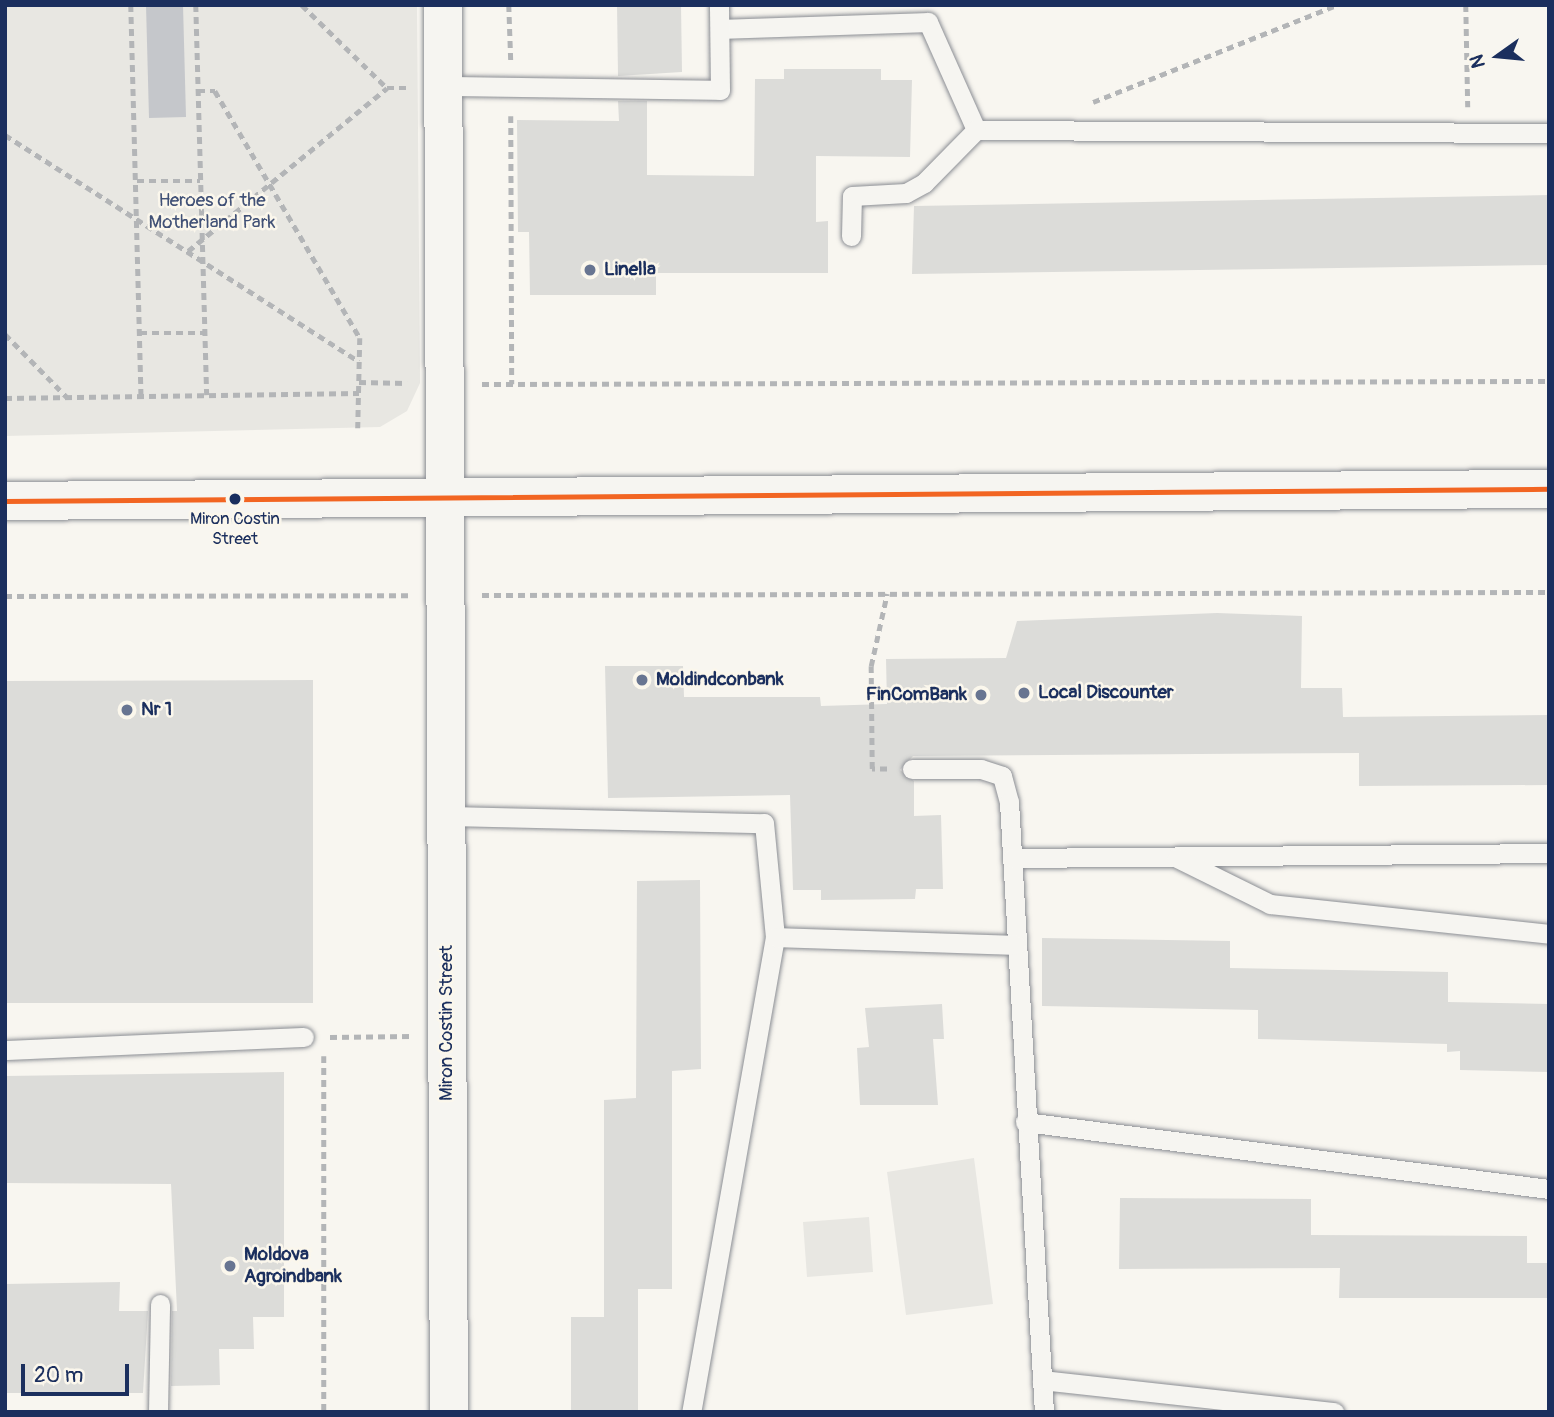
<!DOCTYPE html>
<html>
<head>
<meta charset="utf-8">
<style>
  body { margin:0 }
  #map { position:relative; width:1554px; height:1417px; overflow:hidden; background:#f8f6f0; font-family:Pangolin,sans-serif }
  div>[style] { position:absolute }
  .green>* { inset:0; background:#e8e7e2 }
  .water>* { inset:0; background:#c5c7cb }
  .building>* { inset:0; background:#dcdcd9 }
  .path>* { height:4.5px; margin-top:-2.25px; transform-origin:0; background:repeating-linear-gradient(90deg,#b3b5b7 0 7px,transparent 0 12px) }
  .roads { filter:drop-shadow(0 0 2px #8b8e94) drop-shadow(0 0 2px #8b8e94) }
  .lane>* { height:19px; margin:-9.5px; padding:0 9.5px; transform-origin:9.5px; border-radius:9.5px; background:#f6f5f1 }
  .secondary>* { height:38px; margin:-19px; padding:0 19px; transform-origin:19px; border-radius:19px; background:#f6f5f1 }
  .primary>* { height:38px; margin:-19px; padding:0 19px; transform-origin:19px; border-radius:19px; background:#f6f5f1 }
  .bus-1>* { height:5px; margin:-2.5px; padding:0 2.5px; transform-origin:2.5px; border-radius:2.5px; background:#f26522 }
  .dots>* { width:19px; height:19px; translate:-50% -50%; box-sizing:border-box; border:4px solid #fbf7ec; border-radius:50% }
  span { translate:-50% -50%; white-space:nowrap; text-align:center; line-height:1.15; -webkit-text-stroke:5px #fbf7ec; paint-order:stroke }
  .bus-label { font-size:17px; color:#1b2f5e }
  .park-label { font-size:19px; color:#415176 }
  .poi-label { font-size:19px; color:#1b2f5e; font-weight:700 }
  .left { translate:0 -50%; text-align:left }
  .right { translate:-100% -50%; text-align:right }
  .street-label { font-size:19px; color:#1b2f5e }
  .frame { position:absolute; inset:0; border:7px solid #1b2f5e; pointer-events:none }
  .north { position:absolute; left:1463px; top:21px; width:70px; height:70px; -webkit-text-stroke:5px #fbf7ec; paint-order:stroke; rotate:255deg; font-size:19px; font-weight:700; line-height:28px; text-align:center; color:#1b2f5e }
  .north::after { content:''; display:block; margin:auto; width:24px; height:32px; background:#1b2f5e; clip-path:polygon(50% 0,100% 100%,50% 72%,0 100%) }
  .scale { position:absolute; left:21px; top:1364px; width:108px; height:32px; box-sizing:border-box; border:4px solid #1b2f5e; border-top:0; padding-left:9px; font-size:21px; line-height:24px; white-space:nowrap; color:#1b2f5e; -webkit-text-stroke:5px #fbf7ec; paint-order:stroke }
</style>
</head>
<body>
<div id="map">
  <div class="green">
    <i style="clip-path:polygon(5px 5px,417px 5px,420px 383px,407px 411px,380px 427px,5px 436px)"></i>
    <i style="clip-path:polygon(974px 1158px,993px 1304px,906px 1315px,887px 1172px)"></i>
    <i style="clip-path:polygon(869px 1217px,873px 1272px,807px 1277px,803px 1222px)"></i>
  </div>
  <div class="water">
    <i style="clip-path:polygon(146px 5px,183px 5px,186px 117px,149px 118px)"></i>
  </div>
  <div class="building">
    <i style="clip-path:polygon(617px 5px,681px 5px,682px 72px,618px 76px)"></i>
    <i style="clip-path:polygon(784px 69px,881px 69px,881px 80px,912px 80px,910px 157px,816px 156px,816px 222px,828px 221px,828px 273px,656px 273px,656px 295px,530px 295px,529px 232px,518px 232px,517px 120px,619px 121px,618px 101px,647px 101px,647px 175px,754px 176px,755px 79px,784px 79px)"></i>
    <i style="clip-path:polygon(1549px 195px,1549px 265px,912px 274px,914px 206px)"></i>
    <i style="clip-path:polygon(1217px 613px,1302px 616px,1301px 688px,1342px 688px,1343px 717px,1549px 715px,1549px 785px,1359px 786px,1359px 753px,913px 756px,900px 770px,914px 781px,914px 816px,941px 815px,943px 889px,916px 889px,915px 899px,821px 900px,821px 890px,793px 890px,790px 795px,608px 798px,605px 666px,683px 666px,684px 697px,820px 697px,821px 706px,887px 704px,886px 659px,1006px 658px,1017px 621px)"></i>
    <i style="clip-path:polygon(313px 680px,313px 1003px,5px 1003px,5px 681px)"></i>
    <i style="clip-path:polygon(700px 880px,701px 1069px,672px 1071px,672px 1289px,638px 1289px,638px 1412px,571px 1412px,571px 1317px,604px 1317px,604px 1100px,636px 1098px,637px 881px)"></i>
    <i style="clip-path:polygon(1042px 938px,1230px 941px,1230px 968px,1448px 972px,1448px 1002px,1549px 1004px,1549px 1072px,1460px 1070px,1460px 1051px,1447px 1052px,1447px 1044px,1258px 1039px,1258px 1010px,1042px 1006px)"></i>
    <i style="clip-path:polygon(942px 1004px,944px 1039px,933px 1039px,938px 1105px,860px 1105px,857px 1048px,869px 1047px,865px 1008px)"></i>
    <i style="clip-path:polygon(284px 1072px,284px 1317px,253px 1317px,254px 1349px,219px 1349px,220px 1385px,171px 1386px,172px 1311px,177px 1311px,171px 1184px,5px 1183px,5px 1076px)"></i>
    <i style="clip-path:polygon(1120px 1198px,1311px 1199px,1311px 1235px,1527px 1236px,1527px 1263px,1549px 1263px,1549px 1298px,1339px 1298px,1340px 1268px,1119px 1269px)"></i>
    <i style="clip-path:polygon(120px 1282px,119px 1311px,148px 1311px,143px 1393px,5px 1393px,5px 1284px)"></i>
  </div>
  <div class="path">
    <i style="left:131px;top:5px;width:391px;rotate:88.5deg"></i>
    <i style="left:196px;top:5px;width:390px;rotate:88.4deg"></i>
    <i style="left:302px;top:5px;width:119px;rotate:44.3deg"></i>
    <i style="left:387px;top:88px;width:20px"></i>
    <i style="left:509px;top:5px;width:56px;rotate:88deg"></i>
    <i style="left:1466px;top:5px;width:102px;rotate:88.9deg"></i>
    <i style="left:198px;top:91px;width:17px"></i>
    <i style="left:215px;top:91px;width:286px;rotate:59.6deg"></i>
    <i style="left:360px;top:338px;width:90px;rotate:91.3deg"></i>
    <i style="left:1093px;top:102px;width:263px;rotate:-21.7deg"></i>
    <i style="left:511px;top:116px;width:268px;rotate:89.8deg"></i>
    <i style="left:5px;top:135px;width:420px;rotate:32.6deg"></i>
    <i style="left:137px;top:181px;width:63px"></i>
    <i style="left:188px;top:251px;width:257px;rotate:-39.3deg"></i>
    <i style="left:140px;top:333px;width:65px"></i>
    <i style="left:5px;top:334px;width:88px;rotate:45.5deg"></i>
    <i style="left:359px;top:382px;width:48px;rotate:1.2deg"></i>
    <i style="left:482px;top:384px;width:1067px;rotate:-0.16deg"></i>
    <i style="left:5px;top:398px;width:354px;rotate:-0.8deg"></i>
    <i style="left:482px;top:595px;width:1067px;rotate:-0.16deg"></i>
    <i style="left:5px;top:596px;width:405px;rotate:-0.1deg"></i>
    <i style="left:887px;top:769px;width:15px;rotate:180deg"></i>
    <i style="left:872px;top:769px;width:103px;rotate:-90.6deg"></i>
    <i style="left:871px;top:666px;width:74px;rotate:-77.5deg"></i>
    <i style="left:330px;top:1037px;width:82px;rotate:-0.7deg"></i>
    <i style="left:324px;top:1056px;width:356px;rotate:90deg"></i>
  </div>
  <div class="roads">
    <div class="lane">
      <i style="left:720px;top:29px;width:208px;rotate:-1.9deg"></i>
      <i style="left:928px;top:22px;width:118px;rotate:66deg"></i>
      <i style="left:976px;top:130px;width:573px;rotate:0.3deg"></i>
      <i style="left:444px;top:86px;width:276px;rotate:0.8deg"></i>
      <i style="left:720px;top:90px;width:85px;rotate:-90.7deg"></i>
      <i style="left:851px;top:236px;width:40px;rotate:-88.6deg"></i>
      <i style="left:852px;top:196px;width:54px;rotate:-3.2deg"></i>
      <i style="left:906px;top:193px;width:21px;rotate:-29deg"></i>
      <i style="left:924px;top:183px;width:74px;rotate:-45.5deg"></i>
      <i style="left:912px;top:769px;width:69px"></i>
      <i style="left:981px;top:769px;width:22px;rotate:18deg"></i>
      <i style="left:1002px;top:776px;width:27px;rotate:75deg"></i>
      <i style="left:1009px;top:802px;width:611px;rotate:86.72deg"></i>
      <i style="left:448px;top:816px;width:316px;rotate:1.3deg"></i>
      <i style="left:764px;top:823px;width:115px;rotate:84.5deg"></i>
      <i style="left:775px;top:937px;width:482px;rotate:100deg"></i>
      <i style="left:1013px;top:858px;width:536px;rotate:-0.53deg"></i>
      <i style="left:1177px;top:858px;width:104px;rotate:26.3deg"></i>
      <i style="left:1270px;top:904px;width:281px;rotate:6.1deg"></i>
      <i style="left:775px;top:937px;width:241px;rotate:1.9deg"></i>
      <i style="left:5px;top:1050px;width:299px;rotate:-2.5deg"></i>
      <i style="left:1025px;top:1122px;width:528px;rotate:7.29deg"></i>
      <i style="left:1042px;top:1380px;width:294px;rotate:6.3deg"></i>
      <i style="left:158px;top:1412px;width:108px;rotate:-88.9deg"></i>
    </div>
    <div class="secondary">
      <i style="left:443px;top:5px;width:1407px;rotate:89.76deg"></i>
    </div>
    <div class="primary">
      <i style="left:5px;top:501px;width:1544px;rotate:-0.45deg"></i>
    </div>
  </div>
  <div class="bus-1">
    <i style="left:5px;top:501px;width:1544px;rotate:-0.45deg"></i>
  </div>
  <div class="dots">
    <i style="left:590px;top:270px;background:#687591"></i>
    <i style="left:235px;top:499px;background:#1b2f5e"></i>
    <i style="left:642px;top:680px;background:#687591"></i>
    <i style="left:1024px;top:693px;background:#687591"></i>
    <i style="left:981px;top:695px;background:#687591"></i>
    <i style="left:127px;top:710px;background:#687591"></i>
    <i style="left:230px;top:1266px;background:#687591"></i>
  </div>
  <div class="bus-label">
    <span style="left:235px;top:529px">Miron Costin<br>Street</span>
  </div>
  <div class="park-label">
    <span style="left:212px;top:212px">Heroes of the<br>Motherland Park</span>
  </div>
  <div class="poi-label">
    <span class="left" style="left:604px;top:270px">Linella</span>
    <span class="left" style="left:656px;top:680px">Moldindconbank</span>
    <span class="left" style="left:1038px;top:693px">Local Discounter</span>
    <span class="right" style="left:967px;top:695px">FinComBank</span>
    <span class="left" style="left:141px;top:710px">Nr 1</span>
    <span class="left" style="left:244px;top:1266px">Moldova<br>Agroindbank</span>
  </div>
  <div class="street-label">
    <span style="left:447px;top:1023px;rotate:-90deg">Miron Costin Street</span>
  </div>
  <div class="frame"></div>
  <div class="north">N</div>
  <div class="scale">20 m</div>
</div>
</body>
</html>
